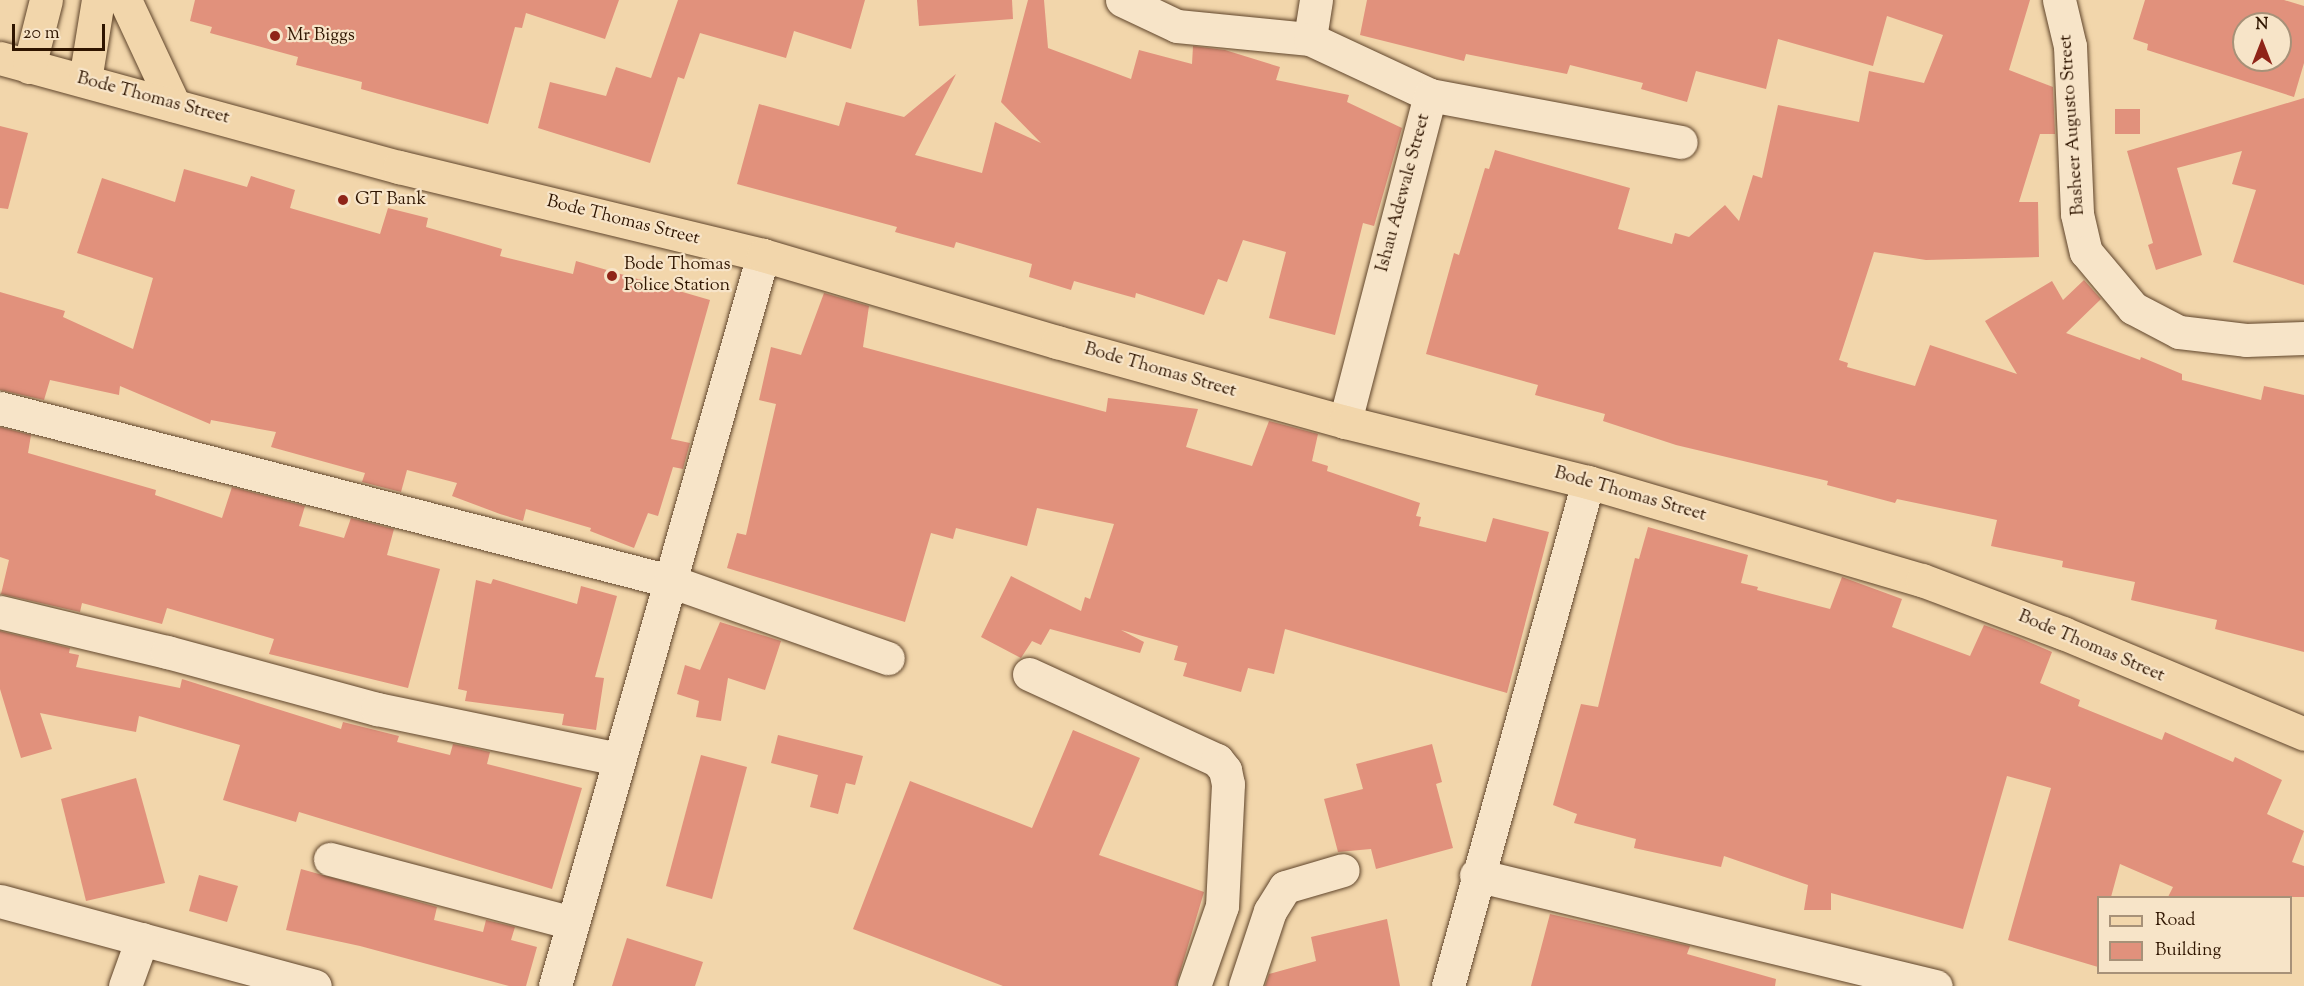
<!DOCTYPE html>
<html>
<head>
<meta charset="utf-8">
<style>
  body { margin:0 }
  #map { position:relative; width:2304px; height:986px; overflow:hidden; background:#f2d6ab; font-family:"Sorts Mill Goudy",serif }
  div>[style] { position:absolute }
  .building>* { inset:0; background:#e1917c }
  .roads { filter:drop-shadow(0 0 2px #60452b) drop-shadow(0 0 2px #60452b) }
  .minor>* { height:33px; margin:-16.5px; padding:0 16.5px; transform-origin:16.5px; border-radius:16.5px; background:#f7e4c8 }
  .major>* { height:33px; margin:-16.5px; padding:0 16.5px; transform-origin:16.5px; border-radius:16.5px; background:#f2d6ab }
  .dots>* { width:16px; height:16px; translate:-50% -50%; box-sizing:border-box; border:3px solid #f7e4c8; border-radius:50% }
  span { translate:-50% -50%; white-space:nowrap; text-align:center; line-height:1.15; -webkit-text-stroke:4.5px #f7e4c8; paint-order:stroke }
  .poi-label { font-size:18px; color:#2f1500 }
  .left { translate:0 -50%; text-align:left }
  .street-label { font-size:18px; color:#2f1500 }
  .legend { position:absolute; left:2097px; top:896px; width:195px; height:78px; box-sizing:border-box; background:#f7e4c8; border:2px solid #a79178; margin:0; padding:8px 10px; list-style:none; font-size:18px; color:#2f1500 }
  .legend li { display:flex; align-items:center; gap:12px; height:30px }
  .legend b { width:30px; border:2px solid #a79178 }
  .north { position:absolute; left:2232px; top:12px; width:60px; height:60px; box-sizing:border-box; background:#f7e4c8; border:2px solid #a79178; border-radius:50%; rotate:0deg; font-size:16px; font-weight:700; line-height:24px; text-align:center; color:#2f1500 }
  .north::after { content:''; display:block; margin:auto; width:21px; height:27px; background:#8f2418; clip-path:polygon(50% 0,100% 100%,50% 72%,0 100%) }
  .scale { position:absolute; left:12px; top:24px; width:93px; height:27px; box-sizing:border-box; border:3px solid #2f1500; border-top:0; padding-left:8px; font-size:18px; line-height:21px; white-space:nowrap; color:#2f1500; -webkit-text-stroke:4px #f7e4c8; paint-order:stroke }
</style>
</head>
<body>
<div id="map">
  <div class="building">
    <i style="clip-path:polygon(195px 0,619px 0,605px 39px,526px 13px,522px 28px,515px 27px,488px 124px,361px 89px,362px 82px,296px 65px,298px 57px,210px 33px,212px 27px,190px 21px)"></i>
    <i style="clip-path:polygon(678px 0,865px 0,851px 49px,794px 31px,786px 58px,700px 33px,684px 79px,678px 77px,650px 163px,538px 128px,550px 82px,606px 96px,616px 67px,651px 78px)"></i>
    <i style="clip-path:polygon(917px 0,1012px 0,1013px 19px,919px 26px)"></i>
    <i style="clip-path:polygon(1028px 0,1044px 0,1048px 48px,1131px 79px,1139px 50px,1192px 64px,1193px 46px,1225px 50px,1280px 67px,1276px 80px,1349px 95px,1347px 102px,1402px 128px,1374px 226px,1363px 223px,1335px 335px,1269px 318px,1286px 252px,1243px 240px,1227px 282px,1218px 279px,1204px 315px,1136px 293px,1135px 298px,1074px 281px,1071px 290px,1029px 277px,1032px 264px,956px 242px,954px 248px,895px 232px,897px 227px,737px 184px,759px 104px,839px 126px,846px 102px,904px 117px,956px 74px,915px 155px,982px 173px,995px 122px,1041px 143px,1001px 102px)"></i>
    <i style="clip-path:polygon(1367px 0,2030px 0,2009px 70px,2053px 87px,2055px 134px,2040px 134px,2019px 202px,2038px 202px,2039px 257px,1926px 260px,1874px 252px,1839px 360px,1848px 363px,1847px 367px,1915px 386px,1930px 345px,2017px 374px,1985px 321px,2052px 281px,2063px 300px,2084px 280px,2101px 299px,2066px 333px,2140px 360px,2141px 357px,2182px 374px,2182px 380px,2261px 400px,2264px 386px,2304px 395px,2304px 652px,2215px 629px,2217px 620px,2131px 600px,2135px 582px,2062px 567px,2063px 561px,1991px 546px,1997px 520px,1897px 499px,1895px 503px,1827px 485px,1828px 481px,1676px 445px,1603px 421px,1605px 414px,1535px 395px,1538px 385px,1426px 354px,1454px 253px,1459px 255px,1485px 168px,1489px 169px,1495px 150px,1630px 188px,1618px 229px,1672px 244px,1675px 233px,1689px 237px,1725px 205px,1739px 221px,1753px 175px,1762px 178px,1778px 105px,1859px 122px,1869px 71px,1924px 83px,1943px 35px,1887px 16px,1873px 66px,1778px 39px,1766px 89px,1696px 71px,1687px 102px,1641px 89px,1643px 83px,1570px 65px,1567px 74px,1466px 54px,1464px 61px,1360px 35px)"></i>
    <i style="clip-path:polygon(evenodd,2145px 0,2284px 0,2304px 6px,2304px 63px,2294px 97px,2147px 50px,2148px 44px,2133px 39px,2145px 0,2244px 24px,2280px 24px,2280px 60px,2244px 60px,2244px 24px)"></i>
    <i style="clip-path:polygon(2304px 98px,2304px 285px,2233px 262px,2256px 190px,2232px 184px,2242px 151px,2177px 168px,2202px 255px,2156px 270px,2148px 245px,2153px 243px,2127px 151px)"></i>
    <i style="clip-path:polygon(2115px 109px,2140px 109px,2140px 134px,2115px 134px)"></i>
    <i style="clip-path:polygon(0 126px,28px 133px,8px 209px,0 208px)"></i>
    <i style="clip-path:polygon(184px 169px,247px 187px,251px 176px,295px 190px,290px 208px,380px 234px,388px 208px,428px 218px,426px 227px,502px 249px,500px 256px,573px 274px,576px 261px,710px 300px,671px 439px,690px 443px,683px 469px,673px 467px,658px 516px,648px 513px,634px 548px,590px 531px,591px 528px,526px 509px,523px 521px,500px 514px,452px 496px,457px 483px,407px 470px,401px 492px,362px 482px,365px 473px,271px 447px,276px 432px,211px 420px,210px 424px,120px 386px,119px 395px,50px 380px,44px 400px,0 390px,0 292px,65px 311px,63px 317px,133px 349px,153px 278px,77px 253px,102px 178px,175px 202px)"></i>
    <i style="clip-path:polygon(824px 293px,869px 306px,863px 347px,1106px 412px,1108px 398px,1198px 409px,1186px 447px,1252px 466px,1269px 421px,1292px 427px,1318px 434px,1312px 461px,1328px 466px,1327px 471px,1420px 503px,1416px 516px,1421px 517px,1419px 526px,1486px 542px,1493px 518px,1549px 532px,1507px 693px,1285px 629px,1274px 674px,1248px 668px,1241px 692px,1183px 676px,1187px 663px,1174px 660px,1178px 646px,1121px 630px,1144px 642px,1140px 653px,1050px 629px,1041px 645px,1032px 641px,1021px 658px,981px 637px,1011px 576px,1081px 611px,1085px 597px,1090px 599px,1114px 524px,1037px 508px,1027px 546px,956px 528px,953px 539px,931px 533px,905px 622px,727px 568px,737px 533px,746px 535px,776px 404px,759px 400px,771px 347px,801px 355px)"></i>
    <i style="clip-path:polygon(0 427px,31px 435px,28px 453px,156px 490px,155px 495px,222px 518px,232px 487px,305px 506px,299px 526px,344px 538px,351px 518px,394px 529px,387px 555px,440px 569px,408px 688px,269px 654px,274px 639px,167px 608px,162px 624px,82px 603px,80px 612px,1px 594px,9px 560px,0 557px)"></i>
    <i style="clip-path:polygon(1648px 527px,1748px 555px,1741px 583px,1758px 587px,1757px 590px,1830px 609px,1842px 577px,1902px 599px,1892px 627px,1970px 656px,1984px 625px,2020px 638px,2052px 652px,2040px 683px,2080px 700px,2078px 706px,2162px 740px,2165px 732px,2233px 762px,2235px 757px,2282px 780px,2267px 814px,2304px 831px,2292px 862px,2304px 866px,2304px 897px,2168px 897px,2173px 887px,2120px 864px,2111px 897px,2098px 897px,2098px 967px,2008px 940px,2051px 788px,2007px 776px,1963px 929px,1831px 893px,1831px 910px,1804px 910px,1808px 885px,1724px 856px,1721px 867px,1634px 848px,1636px 839px,1574px 823px,1577px 814px,1553px 805px,1581px 704px,1598px 707px,1635px 558px,1639px 559px)"></i>
    <i style="clip-path:polygon(493px 579px,577px 604px,581px 586px,617px 596px,595px 677px,604px 678px,596px 730px,562px 725px,564px 714px,465px 701px,467px 691px,458px 689px,476px 580px,491px 584px)"></i>
    <i style="clip-path:polygon(720px 622px,781px 641px,765px 690px,728px 678px,721px 721px,696px 717px,699px 701px,677px 694px,685px 665px,700px 670px)"></i>
    <i style="clip-path:polygon(0 631px,70px 648px,69px 653px,79px 655px,76px 667px,180px 688px,182px 679px,341px 729px,343px 722px,399px 736px,397px 742px,450px 755px,453px 744px,473px 748px,490px 752px,487px 764px,582px 788px,552px 889px,299px 812px,296px 822px,223px 800px,240px 745px,139px 716px,136px 732px,40px 713px,52px 749px,21px 758px,0 689px)"></i>
    <i style="clip-path:polygon(1073px 730px,1140px 758px,1099px 855px,1204px 892px,1176px 986px,1003px 986px,853px 929px,910px 781px,1032px 828px)"></i>
    <i style="clip-path:polygon(778px 735px,863px 756px,855px 785px,846px 783px,838px 814px,810px 807px,818px 775px,771px 763px)"></i>
    <i style="clip-path:polygon(1432px 744px,1442px 782px,1436px 784px,1453px 848px,1376px 869px,1371px 849px,1338px 852px,1324px 799px,1363px 789px,1356px 764px)"></i>
    <i style="clip-path:polygon(701px 755px,747px 767px,712px 899px,666px 886px)"></i>
    <i style="clip-path:polygon(136px 778px,165px 883px,86px 901px,61px 799px)"></i>
    <i style="clip-path:polygon(301px 869px,437px 907px,434px 920px,483px 932px,486px 920px,515px 927px,511px 940px,537px 947px,526px 986px,509px 986px,360px 946px,286px 930px)"></i>
    <i style="clip-path:polygon(199px 875px,238px 886px,227px 922px,189px 911px)"></i>
    <i style="clip-path:polygon(1550px 914px,1690px 946px,1687px 954px,1776px 979px,1775px 986px,1531px 986px)"></i>
    <i style="clip-path:polygon(1387px 919px,1400px 986px,1265px 986px,1269px 974px,1316px 961px,1311px 937px)"></i>
    <i style="clip-path:polygon(627px 938px,703px 962px,695px 986px,612px 986px)"></i>
  </div>
  <div class="roads">
    <div class="minor">
      <i style="left:1122px;top:0;width:61px;rotate:25.3deg"></i>
      <i style="left:1177px;top:26px;width:134px;rotate:5.6deg"></i>
      <i style="left:1316px;top:0;width:39px;rotate:99deg"></i>
      <i style="left:1310px;top:39px;width:132px;rotate:25deg"></i>
      <i style="left:1430px;top:95px;width:338px;rotate:104.6deg"></i>
      <i style="left:2059px;top:0;width:47px;rotate:76.6deg"></i>
      <i style="left:2070px;top:46px;width:168px;rotate:87.6deg"></i>
      <i style="left:2077px;top:214px;width:39px;rotate:77deg"></i>
      <i style="left:2086px;top:252px;width:73px;rotate:50deg"></i>
      <i style="left:2133px;top:308px;width:52px;rotate:27.6deg"></i>
      <i style="left:2179px;top:332px;width:67px;rotate:6.8deg"></i>
      <i style="left:2246px;top:340px;width:58px;rotate:-2deg"></i>
      <i style="left:1430px;top:95px;width:255px;rotate:10.6deg"></i>
      <i style="left:0;top:408px;width:692px;rotate:14.48deg"></i>
      <i style="left:670px;top:581px;width:231px;rotate:19.5deg"></i>
      <i style="left:0;top:612px;width:172px;rotate:13.5deg"></i>
      <i style="left:167px;top:652px;width:218px;rotate:15.2deg"></i>
      <i style="left:377px;top:709px;width:246px;rotate:11.7deg"></i>
      <i style="left:1029px;top:674px;width:207px;rotate:24.6deg"></i>
      <i style="left:1217px;top:760px;width:13px;rotate:51deg"></i>
      <i style="left:1225px;top:770px;width:14px;rotate:78deg"></i>
      <i style="left:1228px;top:784px;width:122px;rotate:92.8deg"></i>
      <i style="left:1222px;top:906px;width:85px;rotate:109.3deg"></i>
      <i style="left:330px;top:859px;width:250px;rotate:14.8deg"></i>
      <i style="left:1476px;top:875px;width:473px;rotate:13.6deg"></i>
      <i style="left:0;top:901px;width:326px;rotate:15.1deg"></i>
      <i style="left:125px;top:986px;width:50px;rotate:-70.1deg"></i>
      <i style="left:555px;top:986px;width:760px;rotate:-74.12deg"></i>
      <i style="left:1245px;top:986px;width:79px;rotate:-71.6deg"></i>
      <i style="left:1270px;top:911px;width:28px;rotate:-58deg"></i>
      <i style="left:1285px;top:887px;width:60px;rotate:-16.3deg"></i>
      <i style="left:1448px;top:986px;width:523px;rotate:-74.48deg"></i>
    </div>
    <div class="major">
      <i style="left:125px;top:0;width:116px;rotate:65deg"></i>
      <i style="left:0;top:58px;width:414px;rotate:15.3deg"></i>
      <i style="left:399px;top:167px;width:374px;rotate:13.6deg"></i>
      <i style="left:763px;top:255px;width:307px;rotate:16.5deg"></i>
      <i style="left:1057px;top:342px;width:299px;rotate:15.5deg"></i>
      <i style="left:1345px;top:422px;width:250px;rotate:13.9deg"></i>
      <i style="left:1588px;top:482px;width:348px;rotate:16.4deg"></i>
      <i style="left:1922px;top:580px;width:151px;rotate:20.6deg"></i>
      <i style="left:2063px;top:633px;width:261px;rotate:22.7deg"></i>
      <i style="left:29px;top:67px;width:69px;rotate:-75.8deg"></i>
      <i style="left:85px;top:80px;width:81px;rotate:-80.8deg"></i>
    </div>
  </div>
  <div class="dots">
    <i style="left:275px;top:36px;background:#8f2418"></i>
    <i style="left:343px;top:200px;background:#8f2418"></i>
    <i style="left:612px;top:276px;background:#8f2418"></i>
  </div>
  <div class="poi-label">
    <span class="left" style="left:287px;top:36px">Mr Biggs</span>
    <span class="left" style="left:355px;top:200px">GT Bank</span>
    <span class="left" style="left:624px;top:276px">Bode Thomas<br>Police Station</span>
  </div>
  <div class="street-label">
    <span style="left:153px;top:99px;rotate:15deg">Bode Thomas Street</span>
    <span style="left:2073px;top:125px;rotate:-94deg">Basheer Augusto Street</span>
    <span style="left:1404px;top:193px;rotate:-75deg">Ishau Adewale Street</span>
    <span style="left:623px;top:221px;rotate:14deg">Bode Thomas Street</span>
    <span style="left:1160px;top:371px;rotate:16deg">Bode Thomas Street</span>
    <span style="left:1630px;top:495px;rotate:16deg">Bode Thomas Street</span>
    <span style="left:2091px;top:647px;rotate:23deg">Bode Thomas Street</span>
  </div>
  <ul class="legend">
  <li><b style="height:8px;background:#f2d6ab"></b>Road</li>
  <li><b style="height:16px;background:#e1917c"></b>Building</li>
  </ul>
  <div class="north">N</div>
  <div class="scale">20 m</div>
</div>
</body>
</html>
